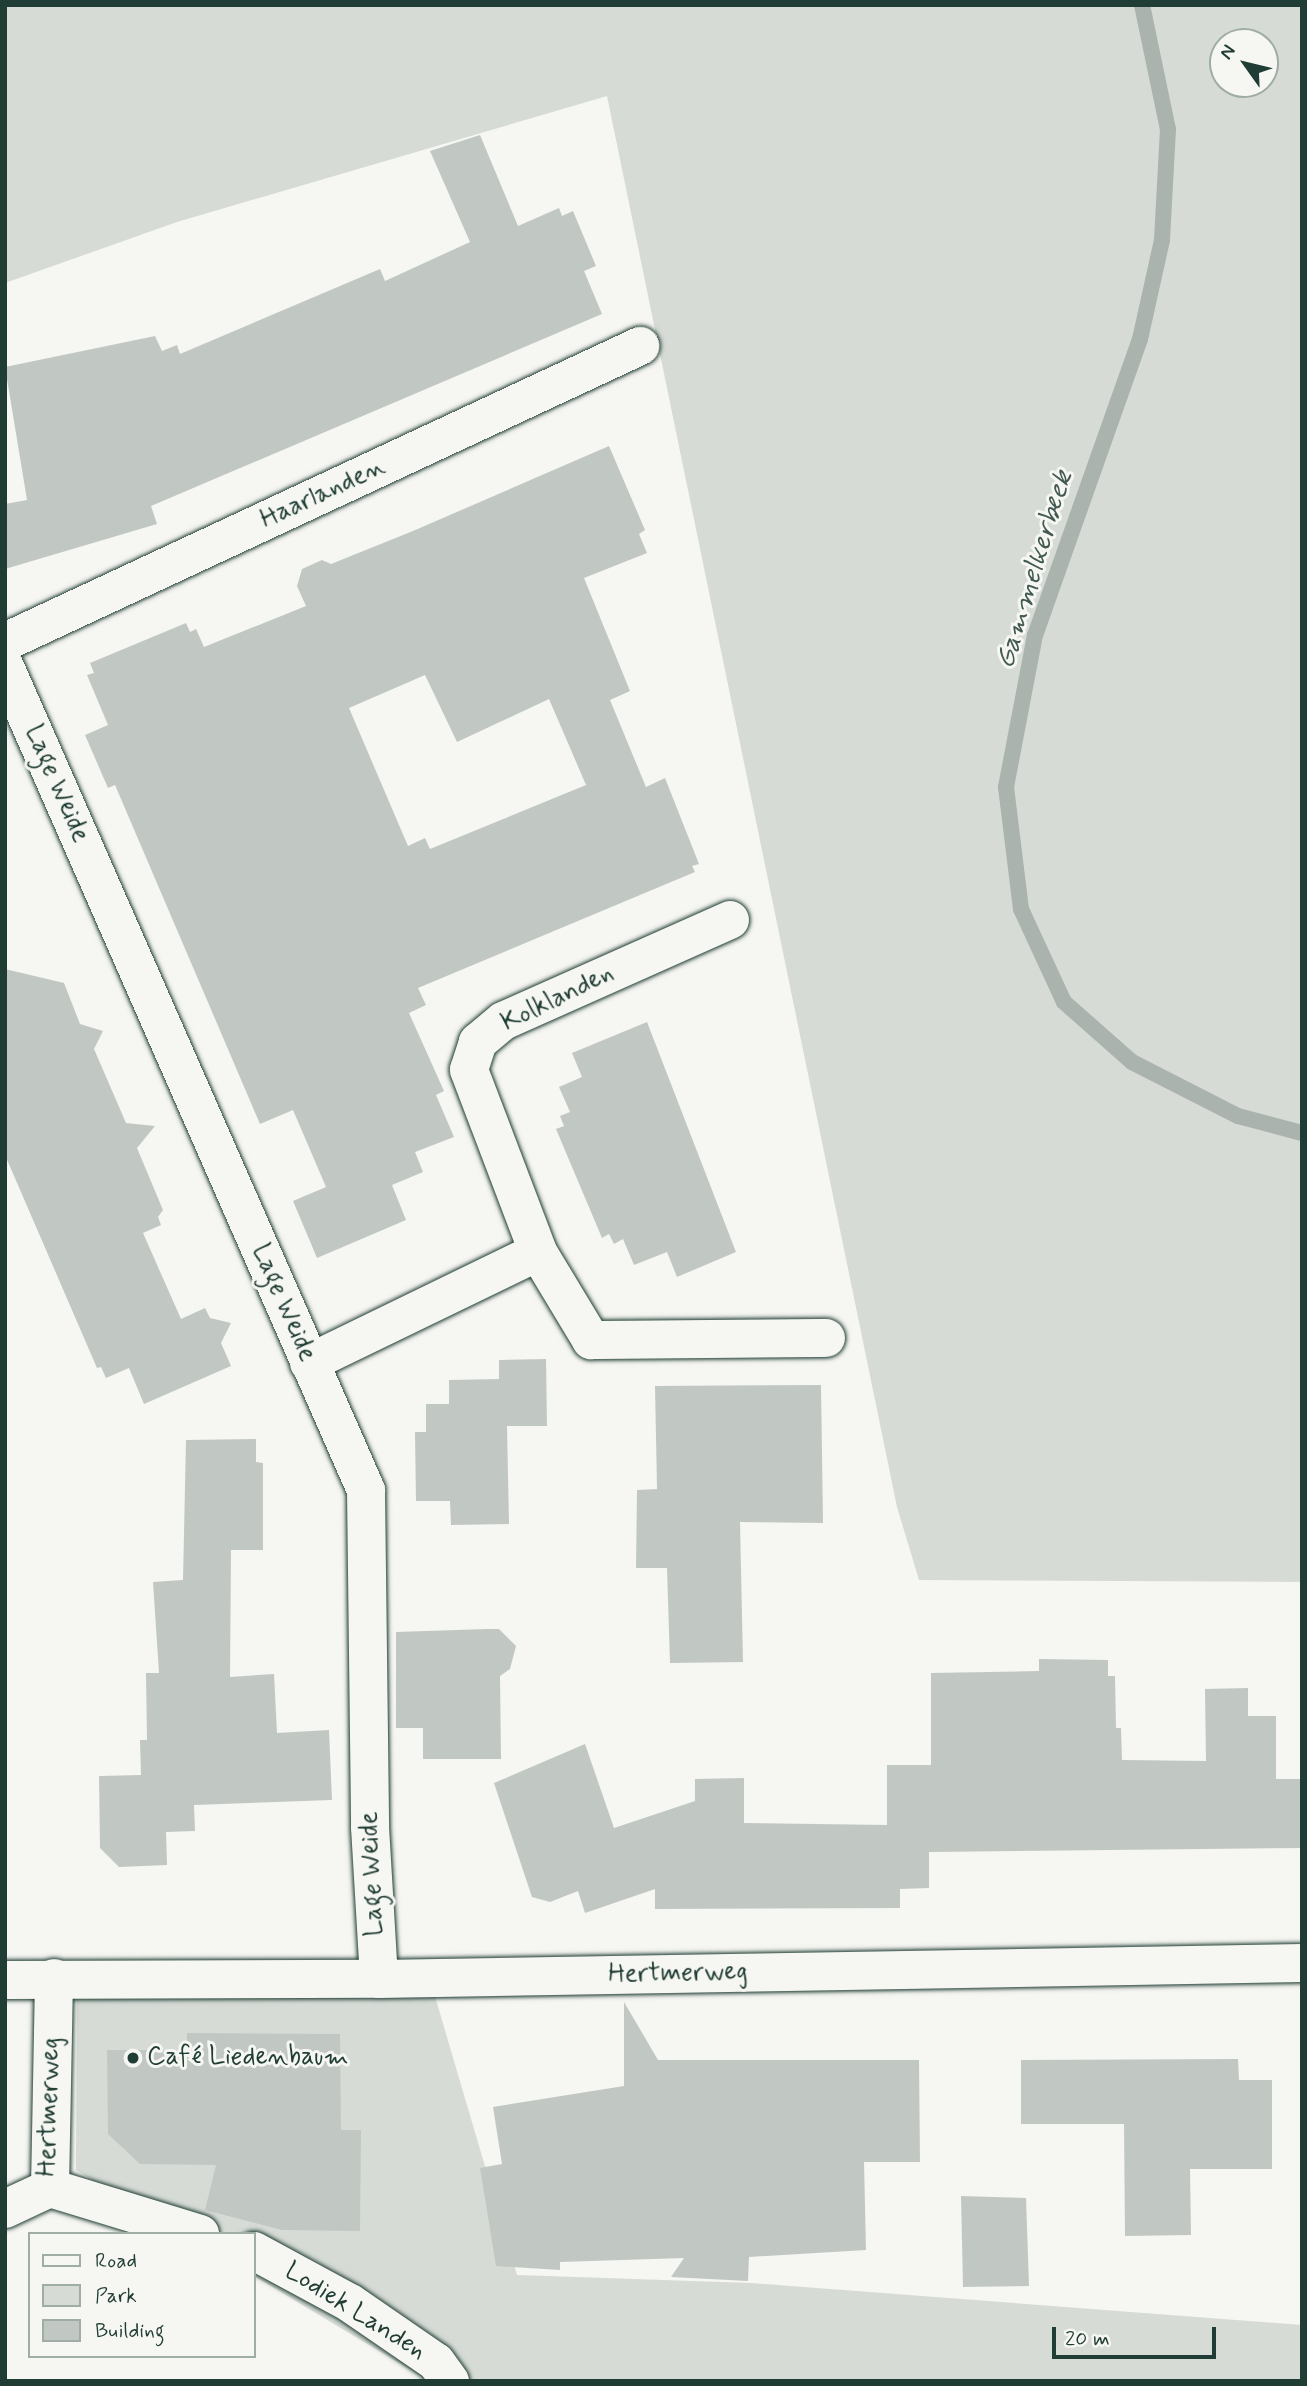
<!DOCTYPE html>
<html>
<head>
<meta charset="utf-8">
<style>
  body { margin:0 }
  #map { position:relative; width:1307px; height:2386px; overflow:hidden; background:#f6f6f2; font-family:Mynerve,sans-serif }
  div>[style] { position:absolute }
  .green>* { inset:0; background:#d6dbd6 }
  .stream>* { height:16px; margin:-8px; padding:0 8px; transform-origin:8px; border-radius:8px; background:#aab3ae }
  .building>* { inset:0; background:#c1c8c3 }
  .roads { filter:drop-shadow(0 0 2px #1f3d34) drop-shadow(0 0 2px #1f3d34) }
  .minor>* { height:38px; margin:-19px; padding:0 19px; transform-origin:19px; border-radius:19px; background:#f6f6f2 }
  .dots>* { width:19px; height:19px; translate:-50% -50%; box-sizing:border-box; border:4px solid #f6f6f2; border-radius:50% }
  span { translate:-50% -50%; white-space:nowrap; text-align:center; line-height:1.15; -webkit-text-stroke:6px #f6f6f2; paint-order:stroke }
  .street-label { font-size:26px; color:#1f3d34 }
  .poi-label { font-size:26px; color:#1f3d34 }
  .left { translate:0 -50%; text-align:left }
  .water-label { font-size:28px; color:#425a52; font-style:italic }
  .frame { position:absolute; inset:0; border:7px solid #1f3d34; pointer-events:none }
  .legend { position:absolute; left:28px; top:2232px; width:228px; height:126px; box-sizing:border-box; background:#f6f6f2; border:2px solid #a0aca6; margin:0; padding:9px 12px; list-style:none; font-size:21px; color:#1f3d34 }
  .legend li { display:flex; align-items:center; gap:14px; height:35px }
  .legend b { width:35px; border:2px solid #a0aca6 }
  .north { position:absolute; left:1209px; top:28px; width:70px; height:70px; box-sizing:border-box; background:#f6f6f2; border:2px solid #a0aca6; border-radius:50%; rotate:304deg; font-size:19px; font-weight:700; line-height:28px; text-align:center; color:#1f3d34 }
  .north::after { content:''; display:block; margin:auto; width:24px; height:32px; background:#1f3d34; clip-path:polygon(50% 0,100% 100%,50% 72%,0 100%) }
  .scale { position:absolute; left:1052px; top:2327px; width:164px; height:32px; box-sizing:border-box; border:4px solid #1f3d34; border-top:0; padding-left:9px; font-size:21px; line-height:24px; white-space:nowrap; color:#1f3d34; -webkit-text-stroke:5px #f6f6f2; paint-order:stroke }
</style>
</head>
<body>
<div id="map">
  <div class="green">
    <i style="clip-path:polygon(evenodd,5px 5px,1302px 5px,1302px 1582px,919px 1580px,897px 1507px,607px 96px,177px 222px,5px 283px,5px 5px,1223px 42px,1265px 42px,1265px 84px,1223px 84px,1223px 42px)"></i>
    <i style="clip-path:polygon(434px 1993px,517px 2275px,751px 2283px,1302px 2325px,1302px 2381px,429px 2381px,254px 2276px,254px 2234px,183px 2234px,76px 2170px,77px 1994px)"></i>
  </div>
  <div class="stream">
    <i style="left:1142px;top:5px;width:127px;rotate:78.2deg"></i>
    <i style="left:1168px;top:129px;width:111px;rotate:93.1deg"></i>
    <i style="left:1162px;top:240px;width:101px;rotate:102.5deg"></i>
    <i style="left:1140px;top:339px;width:314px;rotate:109.5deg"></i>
    <i style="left:1035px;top:635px;width:155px;rotate:100.8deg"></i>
    <i style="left:1006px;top:787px;width:123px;rotate:83deg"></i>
    <i style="left:1021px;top:909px;width:102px;rotate:65.2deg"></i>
    <i style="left:1064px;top:1002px;width:91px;rotate:41.4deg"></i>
    <i style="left:1132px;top:1062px;width:119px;rotate:27deg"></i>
    <i style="left:1238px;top:1116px;width:66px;rotate:14.9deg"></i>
  </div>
  <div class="building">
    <i style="clip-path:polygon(480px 135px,518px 226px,559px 208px,562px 216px,573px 211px,596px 266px,584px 271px,602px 314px,151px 506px,157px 524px,5px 569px,5px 504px,27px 500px,5px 367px,155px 336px,162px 351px,177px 345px,180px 354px,380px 269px,385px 281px,470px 242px,430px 151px)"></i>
    <i style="clip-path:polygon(evenodd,609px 446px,645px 530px,639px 534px,647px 553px,584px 578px,630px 691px,610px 700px,646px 787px,665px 778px,699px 864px,692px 866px,695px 872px,418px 988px,426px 1005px,409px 1013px,444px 1091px,436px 1095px,454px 1137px,415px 1152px,423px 1172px,392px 1185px,406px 1220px,317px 1258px,293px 1201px,326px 1187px,293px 1110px,260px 1124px,115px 785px,108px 788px,85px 735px,108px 725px,87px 675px,94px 673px,90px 663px,186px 623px,190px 632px,196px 629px,204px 647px,306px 606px,297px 586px,302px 569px,322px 560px,331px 564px,413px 531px,609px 446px,425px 675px,457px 742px,549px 699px,586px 785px,430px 849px,425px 838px,408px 846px,349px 708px,425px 675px)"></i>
    <i style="clip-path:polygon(5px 969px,64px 983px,80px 1024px,103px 1031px,94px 1049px,126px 1123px,155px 1126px,137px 1148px,163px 1210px,158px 1217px,161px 1225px,143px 1233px,181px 1319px,205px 1308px,210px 1318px,231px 1323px,221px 1343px,231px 1366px,144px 1404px,129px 1368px,106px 1378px,101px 1367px,97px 1368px,5px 1155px)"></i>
    <i style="clip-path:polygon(647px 1022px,736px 1252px,677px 1277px,667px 1252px,634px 1265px,623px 1239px,614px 1244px,609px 1234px,602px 1238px,556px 1129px,564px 1126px,560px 1116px,570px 1112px,559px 1087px,582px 1077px,572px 1053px)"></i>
    <i style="clip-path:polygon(546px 1359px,547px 1426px,507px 1426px,509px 1524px,451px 1525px,450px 1501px,416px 1501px,415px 1432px,426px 1432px,426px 1404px,449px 1404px,449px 1380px,499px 1379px,499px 1360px)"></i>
    <i style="clip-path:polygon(821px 1385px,823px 1523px,740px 1522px,743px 1662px,670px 1663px,667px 1568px,636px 1568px,637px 1490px,657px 1489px,655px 1386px)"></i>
    <i style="clip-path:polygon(256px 1439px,256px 1462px,263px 1463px,263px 1550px,231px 1550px,230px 1677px,274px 1674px,277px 1733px,329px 1730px,332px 1800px,194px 1805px,195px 1831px,166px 1832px,167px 1865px,119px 1867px,100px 1848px,99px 1776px,141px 1775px,140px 1740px,147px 1740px,146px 1673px,159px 1673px,153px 1582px,183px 1580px,186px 1440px)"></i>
    <i style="clip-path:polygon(487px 1629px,499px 1629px,516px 1646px,510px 1669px,500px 1676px,501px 1759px,423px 1759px,423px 1728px,396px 1728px,396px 1632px)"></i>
    <i style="clip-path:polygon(1039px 1659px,1108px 1660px,1108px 1676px,1115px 1676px,1116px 1728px,1121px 1728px,1122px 1760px,1206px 1761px,1205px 1689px,1248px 1688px,1248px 1716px,1276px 1716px,1276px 1779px,1302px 1779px,1302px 1848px,929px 1852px,929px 1888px,900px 1889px,900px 1908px,655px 1909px,655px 1889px,585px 1913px,578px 1891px,550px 1902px,532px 1897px,494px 1783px,585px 1744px,614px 1828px,695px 1801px,695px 1779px,744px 1778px,744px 1823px,887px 1825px,887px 1765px,931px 1765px,931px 1673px,1039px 1671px)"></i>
    <i style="clip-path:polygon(624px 2002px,658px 2060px,919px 2060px,920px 2162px,864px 2162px,866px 2250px,749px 2257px,748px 2281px,671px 2277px,684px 2258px,560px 2262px,560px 2270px,496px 2266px,480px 2168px,502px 2164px,493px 2107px,624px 2086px)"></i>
    <i style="clip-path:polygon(187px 2033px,340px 2034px,341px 2130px,361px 2130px,360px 2231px,282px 2230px,205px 2210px,216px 2165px,140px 2164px,108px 2134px,107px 2050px,187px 2050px)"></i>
    <i style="clip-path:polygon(1238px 2059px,1239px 2080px,1272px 2080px,1272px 2169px,1190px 2169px,1191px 2235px,1125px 2236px,1124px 2124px,1021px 2124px,1021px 2060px)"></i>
    <i style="clip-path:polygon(961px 2196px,1026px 2198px,1029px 2286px,963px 2287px)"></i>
  </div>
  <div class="roads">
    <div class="minor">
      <i style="left:5px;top:642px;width:701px;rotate:-24.99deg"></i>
      <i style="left:5px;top:667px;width:899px;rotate:66.32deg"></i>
      <i style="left:366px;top:1490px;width:337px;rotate:89.3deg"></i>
      <i style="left:370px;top:1827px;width:152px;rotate:86.6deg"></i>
      <i style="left:730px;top:920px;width:248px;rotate:156deg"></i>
      <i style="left:503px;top:1021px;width:33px;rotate:140deg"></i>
      <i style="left:478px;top:1042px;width:29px;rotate:108deg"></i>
      <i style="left:469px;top:1070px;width:195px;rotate:69.2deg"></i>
      <i style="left:538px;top:1252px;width:103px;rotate:58.9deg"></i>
      <i style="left:591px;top:1340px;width:235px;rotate:-0.5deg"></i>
      <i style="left:309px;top:1363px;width:254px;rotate:-25.9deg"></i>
      <i style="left:5px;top:1980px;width:374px;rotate:-0.2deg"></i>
      <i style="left:379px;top:1979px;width:923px;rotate:-0.99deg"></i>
      <i style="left:50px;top:2188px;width:210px;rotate:-88.9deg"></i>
      <i style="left:50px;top:2188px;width:157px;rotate:17deg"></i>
      <i style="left:5px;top:2209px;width:50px;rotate:-25deg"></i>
      <i style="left:254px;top:2251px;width:109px;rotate:28.4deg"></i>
      <i style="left:350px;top:2303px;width:104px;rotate:34.5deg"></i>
      <i style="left:436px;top:2362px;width:24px;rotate:54deg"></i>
    </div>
  </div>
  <div class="dots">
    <i style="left:133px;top:2058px;background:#1f3d34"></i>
  </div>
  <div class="street-label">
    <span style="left:323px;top:494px;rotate:-25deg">Haarlanden</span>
    <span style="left:56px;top:784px;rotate:66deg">Lage Weide</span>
    <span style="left:558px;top:999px;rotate:-26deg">Kolklanden</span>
    <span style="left:283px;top:1303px;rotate:66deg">Lage Weide</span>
    <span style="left:373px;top:1874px;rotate:-93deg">Lage Weide</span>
    <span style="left:678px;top:1974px;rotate:-1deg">Hertmerweg</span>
    <span style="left:50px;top:2107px;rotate:-88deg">Hertmerweg</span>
    <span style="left:355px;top:2312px;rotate:32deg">Lodiek Landen</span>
  </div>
  <div class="poi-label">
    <span class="left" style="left:147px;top:2058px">Café Liedenbaum</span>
  </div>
  <div class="water-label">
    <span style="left:1035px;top:570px;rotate:-73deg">Gammelkerbeek</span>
  </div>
  <div class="frame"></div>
  <ul class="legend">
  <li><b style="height:9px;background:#f6f6f2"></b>Road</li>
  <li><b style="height:19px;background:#d6dbd6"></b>Park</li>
  <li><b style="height:19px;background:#c1c8c3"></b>Building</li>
  </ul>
  <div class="north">N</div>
  <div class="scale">20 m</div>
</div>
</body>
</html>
